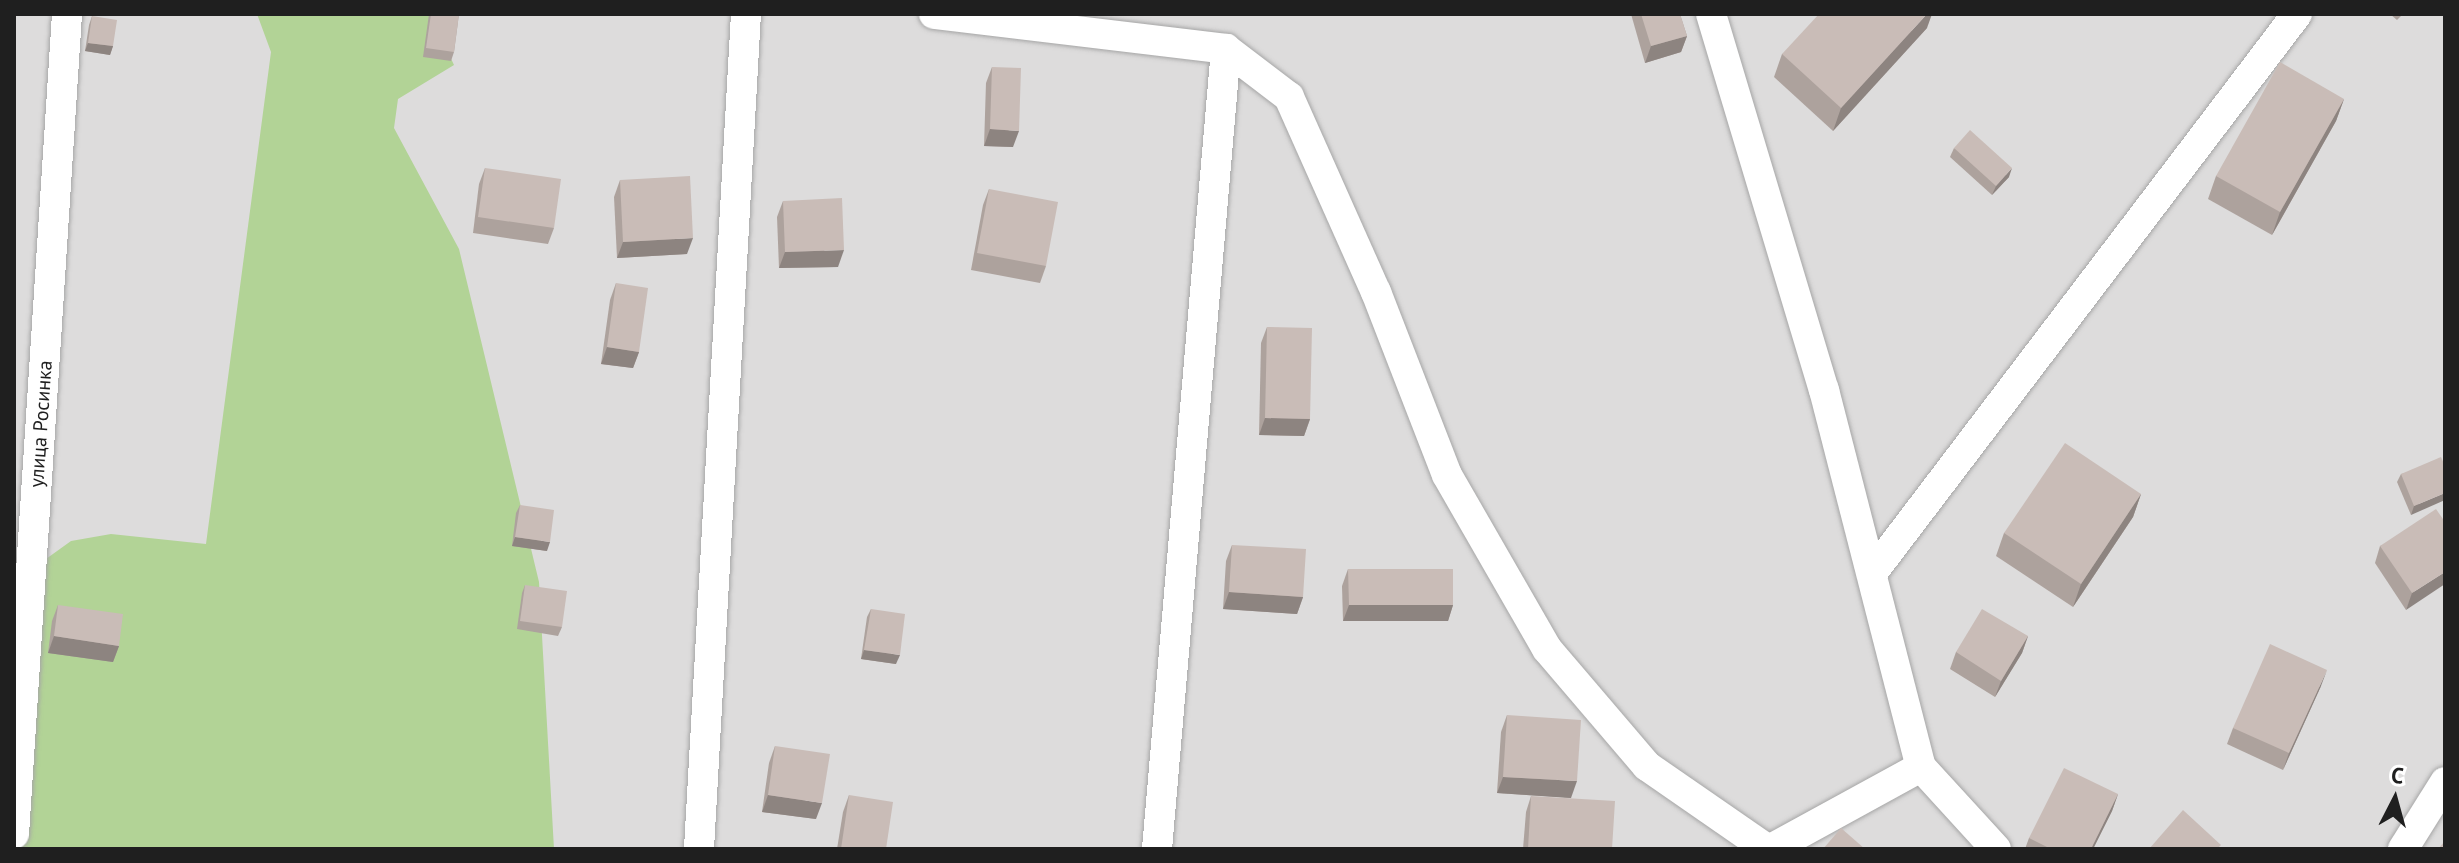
<!DOCTYPE html>
<html>
<head>
<meta charset="utf-8">
<style>
  body { margin:0 }
  #map { position:relative; width:2459px; height:863px; overflow:hidden; background:#f1ebe4; font-family:"PT Sans",sans-serif }
  div>[style] { position:absolute }
  .residential>* { inset:0; background:#dddcdc }
  .forest>* { inset:0; background:#b2d396 }
  .roads { filter:drop-shadow(0 0 2px #a6a6a6) drop-shadow(0 0 2px #a6a6a6) }
  .minor>* { height:30px; margin:-15px; padding:0 15px; transform-origin:15px; border-radius:15px; background:#fff }
  .wall>* { inset:0; background:#ada29d }
  .shaded-wall>* { inset:0; background:#8d8480 }
  .building>* { inset:0; background:#c9bcb7 }
  span { translate:-50% -50%; white-space:nowrap; text-align:center; line-height:1.15; -webkit-text-stroke:6px #fff; paint-order:stroke }
  .street-label { font-size:20px; color:#1f1f1f }
  .frame { position:absolute; inset:0; border:16px solid #1f1f1f; pointer-events:none }
  .north { position:absolute; left:2355px; top:759px; width:80px; height:80px; -webkit-text-stroke:6px #fff; paint-order:stroke; rotate:6deg; font-size:22px; font-weight:700; line-height:32px; text-align:center; color:#1f1f1f }
  .north::after { content:''; display:block; margin:auto; width:28px; height:36px; background:#1f1f1f; clip-path:polygon(50% 0,100% 100%,50% 72%,0 100%) }
</style>
</head>
<body>
<div id="map">
  <div class="residential">
    <i style="clip-path:polygon(14px 14px,2445px 14px,2445px 849px,14px 849px)"></i>
  </div>
  <div class="forest">
    <i style="clip-path:polygon(257px 14px,430px 14px,454px 65px,398px 99px,394px 128px,459px 249px,539px 582px,554px 849px,14px 849px,14px 582px,71px 541px,111px 534px,206px 544px,271px 52px)"></i>
  </div>
  <div class="roads">
    <div class="minor">
      <i style="left:934px;top:14px;width:294px;rotate:6.8deg"></i>
      <i style="left:1226px;top:49px;width:79px;rotate:37.3deg"></i>
      <i style="left:1289px;top:97px;width:214px;rotate:66deg"></i>
      <i style="left:1376px;top:292px;width:196px;rotate:68.8deg"></i>
      <i style="left:1447px;top:475px;width:201px;rotate:60.1deg"></i>
      <i style="left:1547px;top:649px;width:154px;rotate:49.5deg"></i>
      <i style="left:1647px;top:766px;width:146px;rotate:34.7deg"></i>
      <i style="left:1711px;top:14px;width:393px;rotate:73.3deg"></i>
      <i style="left:1824px;top:390px;width:389px;rotate:75.6deg"></i>
      <i style="left:1921px;top:767px;width:111px;rotate:47.6deg"></i>
      <i style="left:1873px;top:572px;width:701px;rotate:-52.77deg"></i>
      <i style="left:14px;top:834px;width:822px;rotate:-86.3deg"></i>
      <i style="left:699px;top:849px;width:836px;rotate:-86.78deg"></i>
      <i style="left:1157px;top:849px;width:803px;rotate:-85.07deg"></i>
      <i style="left:1771px;top:849px;width:171px;rotate:-28.7deg"></i>
      <i style="left:2403px;top:849px;width:79px;rotate:-57.9deg"></i>
    </div>
  </div>
  <div class="wall">
    <i style="clip-path:polygon(429px 14px,459px 14px,454px 52px,451px 61px,423px 57px)"></i>
    <i style="clip-path:polygon(1631px 14px,1680px 14px,1687px 36px,1681px 52px,1645px 63px)"></i>
    <i style="clip-path:polygon(2390px 14px,2403px 14px,2397px 20px)"></i>
    <i style="clip-path:polygon(92px 16px,113px 46px,110px 55px,85px 51px,89px 25px)"></i>
    <i style="clip-path:polygon(1927px 28px,1833px 131px,1774px 77px,1782px 54px)"></i>
    <i style="clip-path:polygon(992px 67px,1013px 147px,984px 146px,986px 83px)"></i>
    <i style="clip-path:polygon(2344px 99px,2336px 121px,2272px 235px,2208px 199px,2216px 176px)"></i>
    <i style="clip-path:polygon(1954px 148px,2009px 177px,1992px 195px,1950px 157px)"></i>
    <i style="clip-path:polygon(485px 168px,554px 228px,548px 244px,473px 233px,479px 184px)"></i>
    <i style="clip-path:polygon(620px 180px,687px 254px,617px 258px,614px 197px)"></i>
    <i style="clip-path:polygon(989px 189px,1046px 266px,1040px 283px,971px 270px,983px 205px)"></i>
    <i style="clip-path:polygon(783px 201px,838px 267px,779px 268px,777px 217px)"></i>
    <i style="clip-path:polygon(616px 283px,639px 352px,633px 368px,601px 364px,610px 300px)"></i>
    <i style="clip-path:polygon(1267px 327px,1310px 419px,1304px 436px,1259px 435px,1261px 343px)"></i>
    <i style="clip-path:polygon(2445px 466px,2411px 515px,2397px 482px,2401px 474px)"></i>
    <i style="clip-path:polygon(2141px 494px,2133px 517px,2073px 607px,1996px 556px,2004px 533px)"></i>
    <i style="clip-path:polygon(520px 505px,547px 551px,512px 546px,516px 513px)"></i>
    <i style="clip-path:polygon(2445px 522px,2406px 610px,2375px 563px,2380px 546px)"></i>
    <i style="clip-path:polygon(1232px 545px,1303px 597px,1297px 614px,1223px 609px,1226px 561px)"></i>
    <i style="clip-path:polygon(1348px 569px,1453px 605px,1448px 621px,1343px 621px,1342px 586px)"></i>
    <i style="clip-path:polygon(525px 585px,562px 627px,558px 636px,517px 629px,522px 593px)"></i>
    <i style="clip-path:polygon(58px 605px,119px 646px,113px 662px,48px 653px,52px 621px)"></i>
    <i style="clip-path:polygon(871px 609px,896px 664px,861px 659px,867px 617px)"></i>
    <i style="clip-path:polygon(2028px 636px,2022px 653px,1995px 697px,1950px 669px,1956px 652px)"></i>
    <i style="clip-path:polygon(2321px 686px,2283px 770px,2227px 744px,2233px 728px)"></i>
    <i style="clip-path:polygon(1507px 715px,1571px 798px,1497px 793px,1501px 732px)"></i>
    <i style="clip-path:polygon(775px 746px,816px 819px,762px 812px,769px 763px)"></i>
    <i style="clip-path:polygon(2118px 794px,2112px 811px,2093px 849px,2025px 849px,2029px 838px)"></i>
    <i style="clip-path:polygon(849px 795px,886px 849px,837px 849px,843px 812px)"></i>
    <i style="clip-path:polygon(1531px 796px,1612px 849px,1523px 849px,1526px 812px)"></i>
  </div>
  <div class="shaded-wall">
    <i style="clip-path:polygon(1927px 14px,1932px 14px,1927px 28px,1833px 131px,1841px 108px)"></i>
    <i style="clip-path:polygon(1687px 36px,1681px 52px,1645px 63px,1651px 46px)"></i>
    <i style="clip-path:polygon(88px 43px,113px 46px,110px 55px,85px 51px)"></i>
    <i style="clip-path:polygon(2344px 99px,2336px 121px,2272px 235px,2280px 212px)"></i>
    <i style="clip-path:polygon(990px 129px,1019px 131px,1013px 147px,984px 146px)"></i>
    <i style="clip-path:polygon(2012px 168px,2009px 177px,1992px 195px,1996px 186px)"></i>
    <i style="clip-path:polygon(693px 238px,687px 254px,617px 258px,623px 242px)"></i>
    <i style="clip-path:polygon(844px 250px,838px 267px,779px 268px,785px 252px)"></i>
    <i style="clip-path:polygon(607px 347px,639px 352px,633px 368px,601px 364px)"></i>
    <i style="clip-path:polygon(1265px 418px,1310px 419px,1304px 436px,1259px 435px)"></i>
    <i style="clip-path:polygon(2445px 493px,2445px 500px,2411px 515px,2414px 506px)"></i>
    <i style="clip-path:polygon(2141px 494px,2133px 517px,2073px 607px,2081px 584px)"></i>
    <i style="clip-path:polygon(515px 537px,550px 542px,547px 551px,512px 546px)"></i>
    <i style="clip-path:polygon(2445px 572px,2445px 584px,2406px 610px,2412px 593px)"></i>
    <i style="clip-path:polygon(1229px 592px,1303px 597px,1297px 614px,1223px 609px)"></i>
    <i style="clip-path:polygon(1349px 605px,1453px 605px,1448px 621px,1343px 621px)"></i>
    <i style="clip-path:polygon(54px 636px,119px 646px,113px 662px,48px 653px)"></i>
    <i style="clip-path:polygon(2028px 636px,2022px 653px,1995px 697px,2001px 681px)"></i>
    <i style="clip-path:polygon(864px 650px,900px 655px,896px 664px,861px 659px)"></i>
    <i style="clip-path:polygon(2327px 670px,2321px 686px,2283px 770px,2289px 753px)"></i>
    <i style="clip-path:polygon(1503px 777px,1577px 781px,1571px 798px,1497px 793px)"></i>
    <i style="clip-path:polygon(2118px 794px,2112px 811px,2093px 849px,2091px 849px)"></i>
    <i style="clip-path:polygon(768px 795px,822px 803px,816px 819px,762px 812px)"></i>
  </div>
  <div class="building">
    <i style="clip-path:polygon(431px 14px,459px 14px,454px 52px,426px 48px)"></i>
    <i style="clip-path:polygon(1641px 14px,1680px 14px,1687px 36px,1651px 46px)"></i>
    <i style="clip-path:polygon(1819px 14px,1927px 14px,1841px 108px,1782px 54px)"></i>
    <i style="clip-path:polygon(92px 16px,117px 20px,113px 46px,88px 43px)"></i>
    <i style="clip-path:polygon(2280px 62px,2344px 99px,2280px 212px,2216px 176px)"></i>
    <i style="clip-path:polygon(992px 67px,1021px 68px,1019px 131px,990px 129px)"></i>
    <i style="clip-path:polygon(1970px 130px,2012px 168px,1996px 186px,1954px 148px)"></i>
    <i style="clip-path:polygon(485px 168px,561px 179px,554px 228px,478px 217px)"></i>
    <i style="clip-path:polygon(690px 176px,693px 238px,623px 242px,620px 180px)"></i>
    <i style="clip-path:polygon(989px 189px,1058px 202px,1046px 266px,977px 253px)"></i>
    <i style="clip-path:polygon(842px 198px,844px 250px,785px 252px,783px 201px)"></i>
    <i style="clip-path:polygon(616px 283px,648px 288px,639px 352px,607px 347px)"></i>
    <i style="clip-path:polygon(1267px 327px,1312px 328px,1310px 419px,1265px 418px)"></i>
    <i style="clip-path:polygon(2065px 443px,2141px 494px,2081px 584px,2004px 533px)"></i>
    <i style="clip-path:polygon(2441px 457px,2445px 466px,2445px 493px,2414px 506px,2401px 474px)"></i>
    <i style="clip-path:polygon(520px 505px,554px 510px,550px 542px,515px 537px)"></i>
    <i style="clip-path:polygon(2436px 509px,2445px 522px,2445px 572px,2412px 593px,2380px 546px)"></i>
    <i style="clip-path:polygon(1232px 545px,1306px 549px,1303px 597px,1229px 592px)"></i>
    <i style="clip-path:polygon(1348px 569px,1453px 569px,1453px 605px,1349px 605px)"></i>
    <i style="clip-path:polygon(525px 585px,567px 591px,562px 627px,520px 621px)"></i>
    <i style="clip-path:polygon(58px 605px,123px 614px,119px 646px,54px 636px)"></i>
    <i style="clip-path:polygon(871px 609px,905px 614px,900px 655px,864px 650px)"></i>
    <i style="clip-path:polygon(1982px 609px,2028px 636px,2001px 681px,1956px 652px)"></i>
    <i style="clip-path:polygon(2270px 644px,2327px 670px,2289px 753px,2233px 728px)"></i>
    <i style="clip-path:polygon(1507px 715px,1581px 720px,1577px 781px,1503px 777px)"></i>
    <i style="clip-path:polygon(775px 746px,830px 754px,822px 803px,768px 795px)"></i>
    <i style="clip-path:polygon(2064px 768px,2118px 794px,2091px 849px,2051px 849px,2029px 838px)"></i>
    <i style="clip-path:polygon(849px 795px,893px 802px,886px 849px,841px 849px)"></i>
    <i style="clip-path:polygon(1531px 796px,1615px 801px,1612px 849px,1528px 849px)"></i>
    <i style="clip-path:polygon(2183px 810px,2221px 845px,2217px 849px,2149px 849px)"></i>
    <i style="clip-path:polygon(1841px 828px,1865px 849px,1823px 849px)"></i>
    <i style="clip-path:polygon(2445px 841px,2445px 849px,2438px 849px)"></i>
  </div>
  <div class="street-label">
    <span style="left:41px;top:424px;rotate:-86deg">улица Росинка</span>
  </div>
  <div class="frame"></div>
  <div class="north">С</div>
</div>
</body>
</html>
